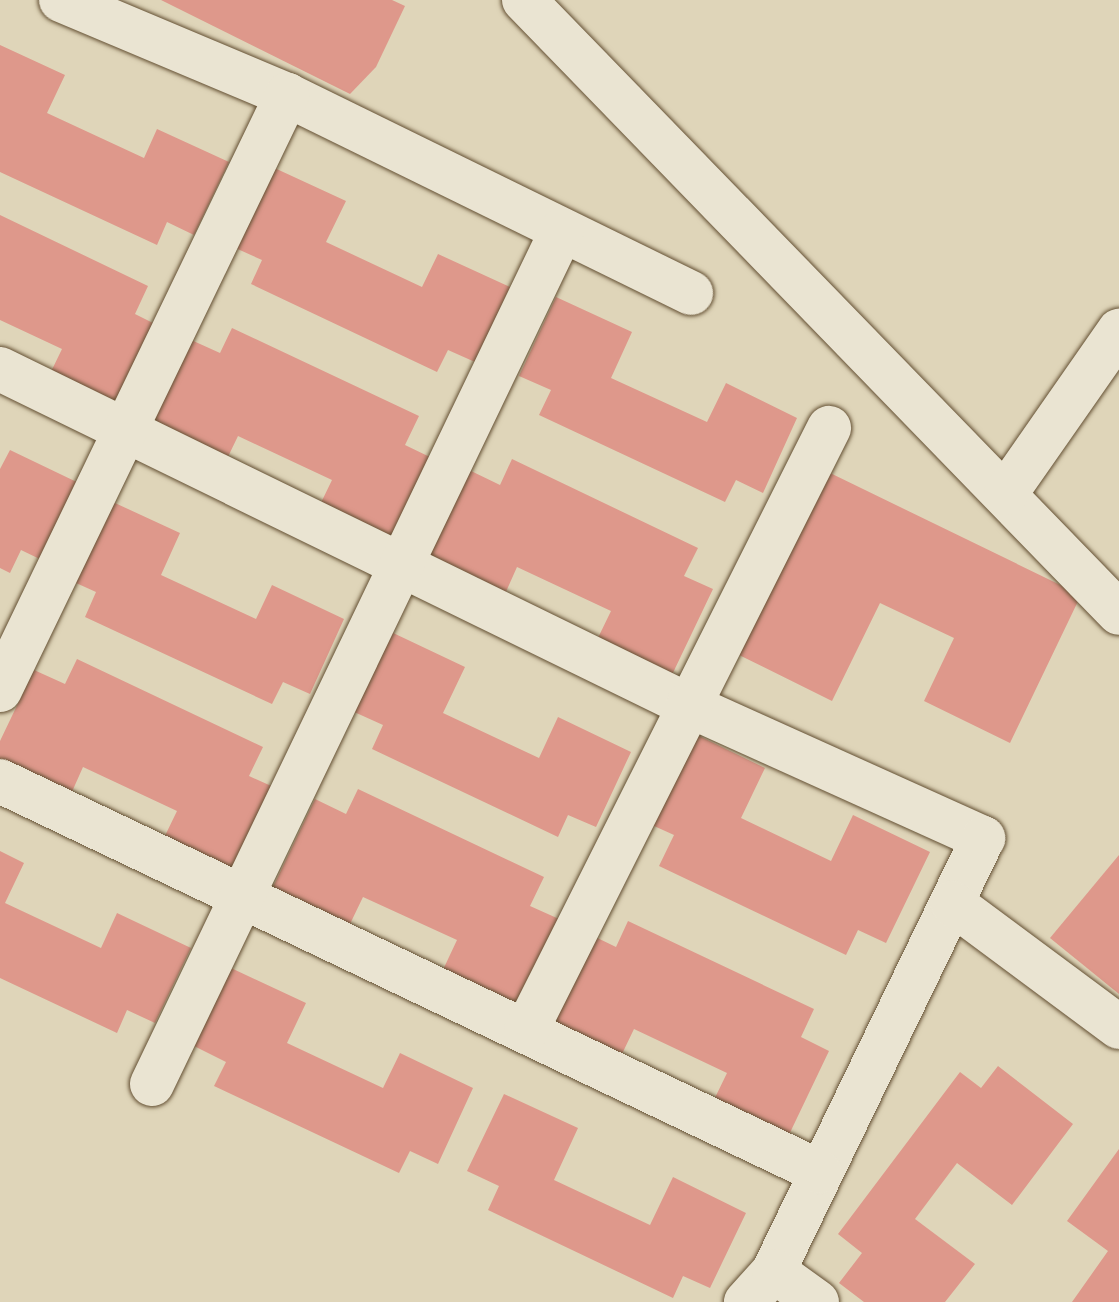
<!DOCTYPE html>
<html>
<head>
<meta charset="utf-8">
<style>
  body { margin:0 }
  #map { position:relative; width:1119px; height:1302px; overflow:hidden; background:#dfd5b9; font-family:"IM FELL Double Pica",serif }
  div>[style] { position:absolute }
  .building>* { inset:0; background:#de988b }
  .roads { filter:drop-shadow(0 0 2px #634f32) drop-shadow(0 0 2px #634f32) }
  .minor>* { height:44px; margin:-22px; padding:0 22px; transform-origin:22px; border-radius:22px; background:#eae4d2 }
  span { translate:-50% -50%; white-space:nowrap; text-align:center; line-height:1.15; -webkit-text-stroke:6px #eae4d2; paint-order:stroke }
</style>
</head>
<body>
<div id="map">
  <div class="building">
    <i style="clip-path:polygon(161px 0,392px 0,405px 6px,376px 67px,350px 94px)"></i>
    <i style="clip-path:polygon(0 45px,65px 75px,47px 113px,144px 158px,157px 129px,229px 162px,194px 235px,167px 222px,157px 245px,0 172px)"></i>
    <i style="clip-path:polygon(268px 165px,346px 201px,326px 242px,422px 287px,438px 254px,510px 287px,475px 362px,448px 350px,437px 372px,251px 284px,262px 260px,231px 246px)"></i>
    <i style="clip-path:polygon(0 215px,148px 286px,135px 314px,163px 328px,121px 418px,46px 382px,62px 349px,0 320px)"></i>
    <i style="clip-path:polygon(556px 297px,632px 332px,611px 378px,707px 422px,726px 383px,797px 418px,763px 493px,736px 480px,725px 502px,539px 415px,551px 390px,519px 376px)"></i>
    <i style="clip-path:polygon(232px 328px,419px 416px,405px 445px,434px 459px,391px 549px,316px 513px,332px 480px,238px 436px,225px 463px,147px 426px,189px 339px,220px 353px)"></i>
    <i style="clip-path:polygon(10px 450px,85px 486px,48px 563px,21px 550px,10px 573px,0 568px,0 469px)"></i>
    <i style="clip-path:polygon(512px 459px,698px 548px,684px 576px,713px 589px,670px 679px,595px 644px,611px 611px,517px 567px,505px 594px,427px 558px,469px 470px,500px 485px)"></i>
    <i style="clip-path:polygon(826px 471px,1081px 595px,1010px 743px,924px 701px,954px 638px,880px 603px,832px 701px,737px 654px)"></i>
    <i style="clip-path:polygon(102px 497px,180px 533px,161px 575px,256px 619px,272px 585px,344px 619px,310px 694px,283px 682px,272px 704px,85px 617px,96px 592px,65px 578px)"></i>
    <i style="clip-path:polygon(389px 631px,465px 667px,443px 713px,539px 758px,558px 717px,631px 752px,596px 827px,568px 815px,558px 837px,372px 749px,383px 725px,352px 711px)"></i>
    <i style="clip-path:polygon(77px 659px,263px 747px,249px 776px,278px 789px,236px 880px,161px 844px,177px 811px,83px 767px,71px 794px,0 760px,0 741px,34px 670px,65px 684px)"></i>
    <i style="clip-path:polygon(687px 730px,765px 768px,741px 818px,831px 861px,853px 815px,930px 852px,886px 943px,858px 930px,846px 955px,659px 866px,674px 835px,643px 821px)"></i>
    <i style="clip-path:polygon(358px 789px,544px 877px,530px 906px,559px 919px,516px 1010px,441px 974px,457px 940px,363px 897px,350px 924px,273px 887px,315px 799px,346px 814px)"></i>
    <i style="clip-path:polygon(0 851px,24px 863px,5px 903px,101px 948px,117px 913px,191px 948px,155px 1023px,127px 1010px,117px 1033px,0 978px)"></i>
    <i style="clip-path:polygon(1119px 855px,1119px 994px,1050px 938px)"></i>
    <i style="clip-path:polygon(628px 921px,814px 1009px,801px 1037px,829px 1051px,786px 1141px,711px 1106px,727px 1073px,634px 1029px,621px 1056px,543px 1019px,585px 932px,616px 947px)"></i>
    <i style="clip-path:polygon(231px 968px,306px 1003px,287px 1043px,383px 1088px,400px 1053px,473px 1088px,438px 1164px,410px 1151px,399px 1173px,214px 1086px,226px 1062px,194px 1046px)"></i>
    <i style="clip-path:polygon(998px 1066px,1073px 1124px,1012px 1205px,957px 1163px,915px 1219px,975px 1264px,945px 1302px,864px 1302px,839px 1283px,862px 1253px,838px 1234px,960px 1072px,981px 1088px)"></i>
    <i style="clip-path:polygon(504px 1094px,578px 1128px,554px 1180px,650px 1225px,673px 1177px,746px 1213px,710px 1288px,683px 1276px,673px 1298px,488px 1210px,499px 1186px,467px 1171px)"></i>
    <i style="clip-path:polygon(1119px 1149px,1119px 1302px,1072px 1302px,1108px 1251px,1067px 1221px)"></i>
  </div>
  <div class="roads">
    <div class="minor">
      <i style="left:61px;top:0;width:245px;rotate:22.8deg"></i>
      <i style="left:287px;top:95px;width:450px;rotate:26.1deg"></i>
      <i style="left:524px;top:0;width:854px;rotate:45.85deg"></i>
      <i style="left:0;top:369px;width:766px;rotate:26.03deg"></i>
      <i style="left:688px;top:705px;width:324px;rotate:24.3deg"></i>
      <i style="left:983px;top:838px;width:481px;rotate:115.8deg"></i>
      <i style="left:774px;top:1271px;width:42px;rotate:132.1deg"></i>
      <i style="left:1006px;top:493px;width:198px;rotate:-55.1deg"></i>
      <i style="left:0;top:690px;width:661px;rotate:-64.25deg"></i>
      <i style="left:0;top:781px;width:908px;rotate:25.49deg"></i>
      <i style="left:952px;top:903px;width:208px;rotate:36.6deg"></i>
      <i style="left:526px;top:1031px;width:675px;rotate:-63.32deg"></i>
      <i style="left:152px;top:1084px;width:947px;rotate:-64.35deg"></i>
      <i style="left:774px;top:1271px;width:53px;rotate:35.8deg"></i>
    </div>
  </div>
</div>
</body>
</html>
